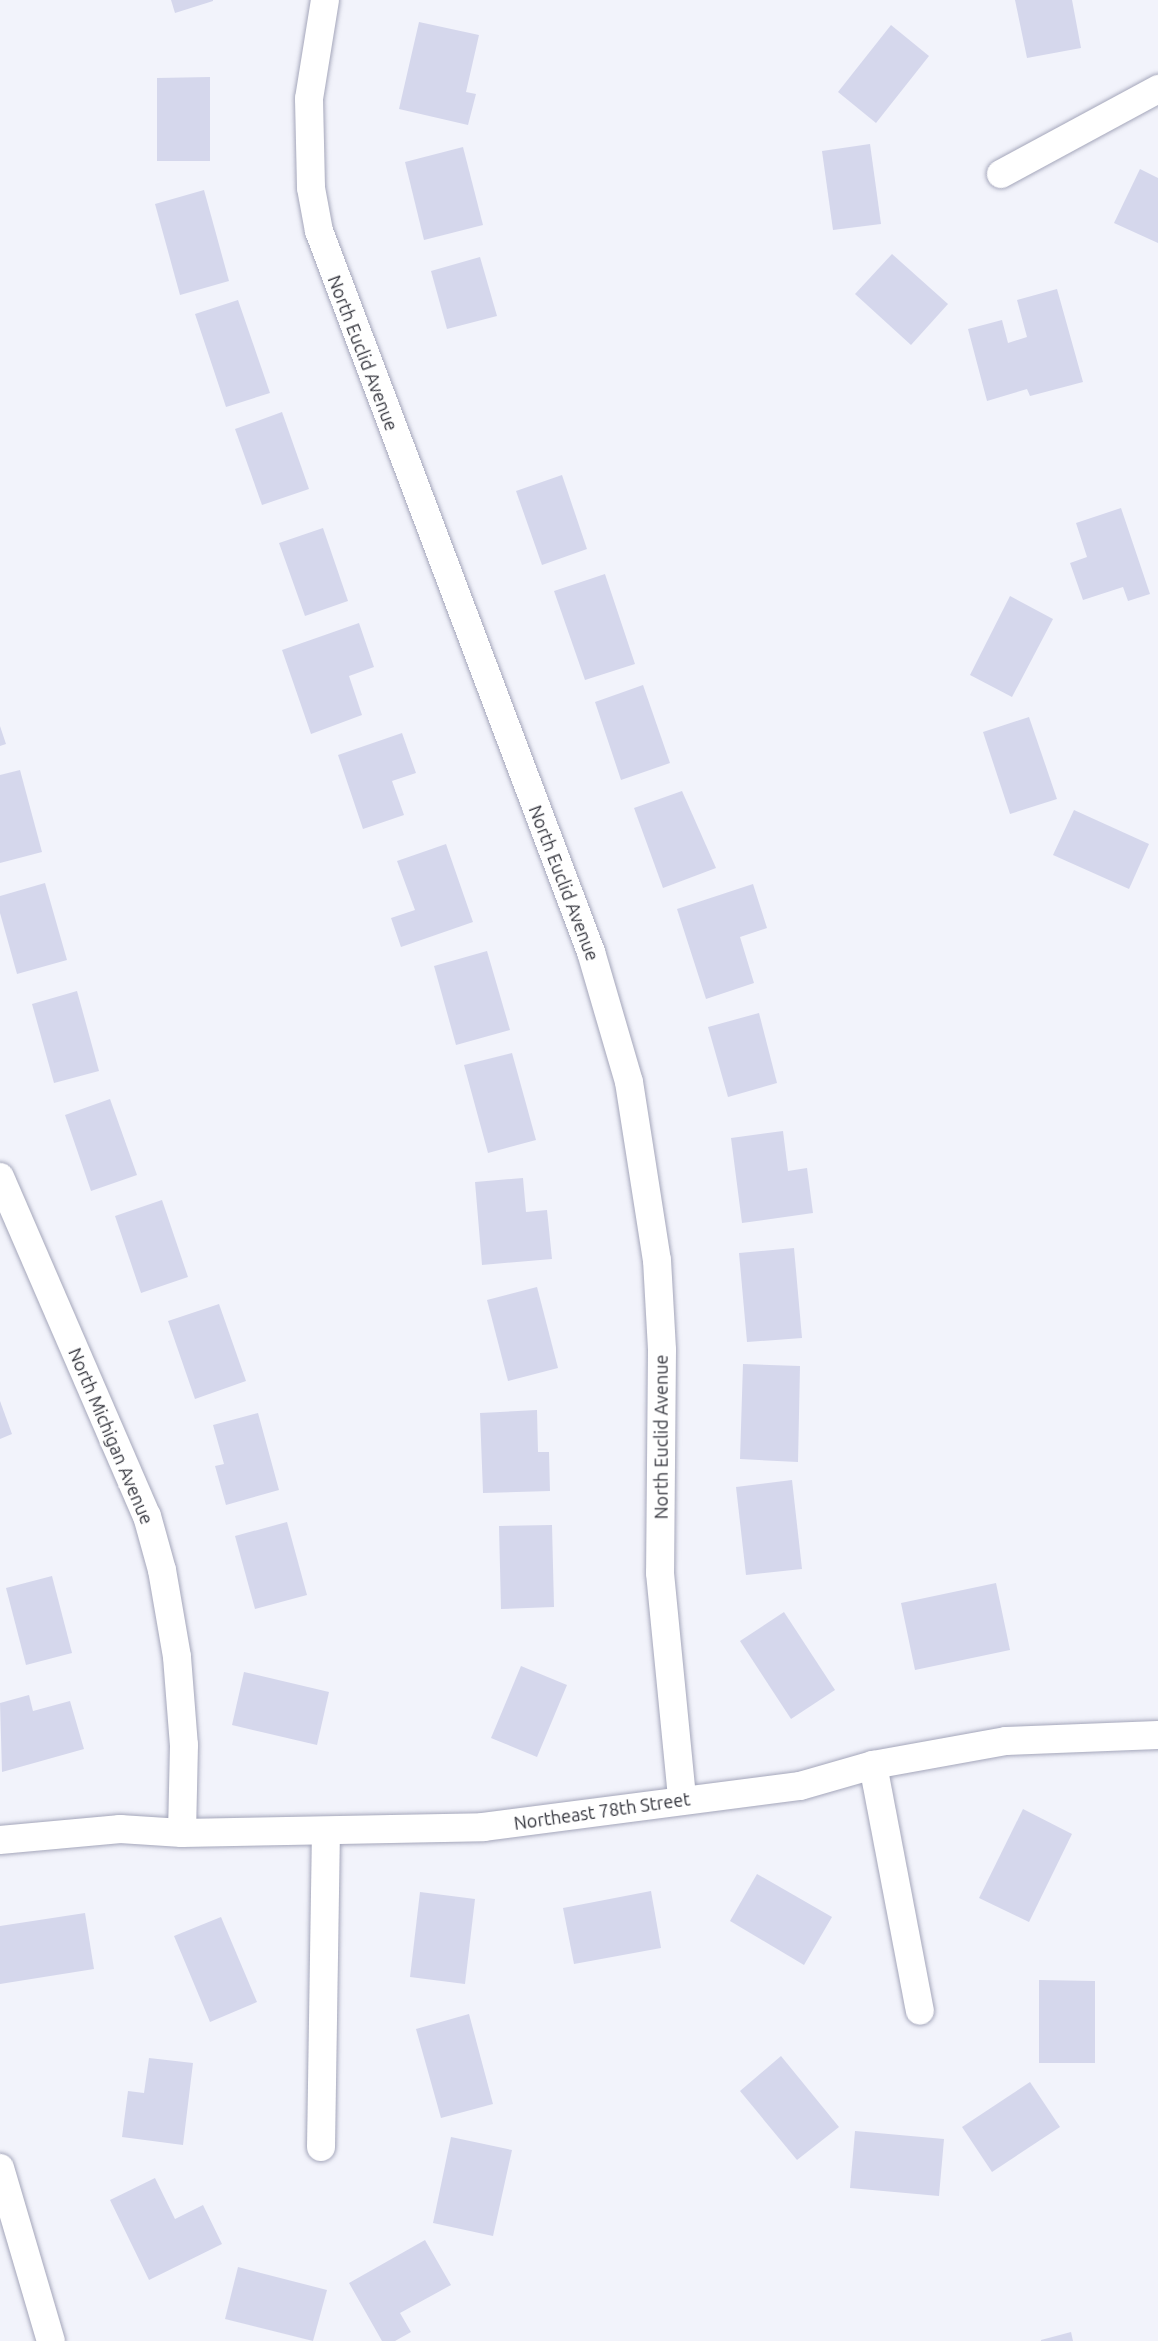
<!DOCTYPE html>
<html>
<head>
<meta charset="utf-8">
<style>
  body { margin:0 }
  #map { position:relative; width:1158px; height:2341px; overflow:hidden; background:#f2f3fb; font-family:Ubuntu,sans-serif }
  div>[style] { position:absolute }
  .building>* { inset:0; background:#d5d7ec }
  .roads { filter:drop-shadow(0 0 2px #a4a6ba) drop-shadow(0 0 2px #a4a6ba) }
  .minor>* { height:28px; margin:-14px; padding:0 14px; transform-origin:14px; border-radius:14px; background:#fff }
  span { translate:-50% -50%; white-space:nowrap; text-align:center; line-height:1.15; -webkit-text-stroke:7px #fff; paint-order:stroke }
  .street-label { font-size:18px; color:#35363e }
</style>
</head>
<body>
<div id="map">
  <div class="building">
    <i style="clip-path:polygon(171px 0,213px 0,213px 1px,175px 13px)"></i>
    <i style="clip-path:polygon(1015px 0,1072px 0,1081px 48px,1027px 58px)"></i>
    <i style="clip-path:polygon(419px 22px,479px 35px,466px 92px,476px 94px,468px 125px,399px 109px)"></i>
    <i style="clip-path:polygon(891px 25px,929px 56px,876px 123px,838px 92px)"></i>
    <i style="clip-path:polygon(210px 77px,210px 161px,157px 161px,157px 78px)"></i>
    <i style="clip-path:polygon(870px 144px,881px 224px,833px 230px,822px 151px)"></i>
    <i style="clip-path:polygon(463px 147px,483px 225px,424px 240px,405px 162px)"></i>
    <i style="clip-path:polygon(1140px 169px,1158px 178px,1158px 243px,1114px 223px)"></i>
    <i style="clip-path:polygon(204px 190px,229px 281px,180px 295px,155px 204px)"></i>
    <i style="clip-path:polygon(892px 254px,948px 304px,911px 345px,855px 294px)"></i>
    <i style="clip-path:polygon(480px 257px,497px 316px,447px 329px,431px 271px)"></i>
    <i style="clip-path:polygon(1057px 289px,1083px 382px,1030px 396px,1027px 389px,987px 401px,968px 329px,1002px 320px,1008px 343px,1027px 337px,1017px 300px)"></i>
    <i style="clip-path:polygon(238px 300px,270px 393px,226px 407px,195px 314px)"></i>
    <i style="clip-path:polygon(282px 412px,309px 489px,262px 505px,235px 429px)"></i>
    <i style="clip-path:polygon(562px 475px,587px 549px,542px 565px,516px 491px)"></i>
    <i style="clip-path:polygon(1121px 508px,1150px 594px,1128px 601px,1123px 587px,1083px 600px,1070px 563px,1087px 557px,1076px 523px)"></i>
    <i style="clip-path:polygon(323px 528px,348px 601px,305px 616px,279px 543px)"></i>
    <i style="clip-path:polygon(605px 574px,635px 664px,585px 680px,554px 591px)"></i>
    <i style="clip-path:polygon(1010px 596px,1053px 619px,1012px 697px,970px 675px)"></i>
    <i style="clip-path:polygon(359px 623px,374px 667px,349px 676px,362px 715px,311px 734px,282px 650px)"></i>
    <i style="clip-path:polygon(643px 685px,670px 763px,621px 780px,595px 702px)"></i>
    <i style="clip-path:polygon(1029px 717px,1057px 799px,1010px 814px,983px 732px)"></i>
    <i style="clip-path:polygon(0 726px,6px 744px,0 746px)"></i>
    <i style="clip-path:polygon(402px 733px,416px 773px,392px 781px,404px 815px,363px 829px,338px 755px)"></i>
    <i style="clip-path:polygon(20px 770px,42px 852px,0 863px,0 775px)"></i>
    <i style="clip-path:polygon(682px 791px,716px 868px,663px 888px,634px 808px)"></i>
    <i style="clip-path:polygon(1074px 810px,1149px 844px,1129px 889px,1053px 855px)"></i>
    <i style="clip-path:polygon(446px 844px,473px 922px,401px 947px,391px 918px,415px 910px,397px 861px)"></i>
    <i style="clip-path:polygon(45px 883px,67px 960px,17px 974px,0 913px,0 896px)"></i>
    <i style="clip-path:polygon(753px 884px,767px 928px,740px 937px,754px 983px,706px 999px,677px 909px)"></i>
    <i style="clip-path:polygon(487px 951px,510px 1030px,456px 1045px,434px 966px)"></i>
    <i style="clip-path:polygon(77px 991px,99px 1071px,54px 1083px,32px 1004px)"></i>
    <i style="clip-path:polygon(759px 1013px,777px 1083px,728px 1097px,708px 1027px)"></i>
    <i style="clip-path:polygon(512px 1053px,536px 1140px,488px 1153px,464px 1065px)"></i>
    <i style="clip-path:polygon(110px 1099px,137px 1175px,91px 1191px,65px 1115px)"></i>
    <i style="clip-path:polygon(783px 1131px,788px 1171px,807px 1168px,813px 1213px,742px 1223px,731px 1138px)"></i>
    <i style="clip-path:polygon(523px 1178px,526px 1212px,547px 1210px,552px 1259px,482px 1265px,475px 1182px)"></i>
    <i style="clip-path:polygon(162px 1200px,188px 1277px,141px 1293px,115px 1216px)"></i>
    <i style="clip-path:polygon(794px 1248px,802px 1338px,747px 1342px,739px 1253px)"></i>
    <i style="clip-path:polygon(537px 1287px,558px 1368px,508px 1381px,487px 1300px)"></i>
    <i style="clip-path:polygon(219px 1304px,246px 1381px,195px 1399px,168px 1321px)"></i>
    <i style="clip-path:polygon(743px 1364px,800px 1366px,798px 1462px,740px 1459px)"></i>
    <i style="clip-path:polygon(0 1401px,12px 1434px,0 1439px)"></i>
    <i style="clip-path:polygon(537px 1410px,538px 1452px,549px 1452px,550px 1491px,483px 1493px,480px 1413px)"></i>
    <i style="clip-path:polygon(258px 1413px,279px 1490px,226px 1505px,215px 1466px,224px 1464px,213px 1425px)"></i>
    <i style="clip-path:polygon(792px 1480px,802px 1569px,746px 1575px,736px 1487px)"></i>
    <i style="clip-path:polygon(287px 1522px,307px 1595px,255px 1609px,235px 1536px)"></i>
    <i style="clip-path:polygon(552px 1525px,554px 1607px,501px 1609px,499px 1526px)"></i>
    <i style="clip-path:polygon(52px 1576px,72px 1653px,26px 1665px,6px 1588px)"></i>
    <i style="clip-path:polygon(996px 1583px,1010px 1650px,915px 1670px,901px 1603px)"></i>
    <i style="clip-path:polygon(784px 1612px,835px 1690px,791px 1719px,740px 1641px)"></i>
    <i style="clip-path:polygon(521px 1666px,567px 1685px,537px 1757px,491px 1738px)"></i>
    <i style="clip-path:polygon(244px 1672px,329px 1692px,317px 1745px,232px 1725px)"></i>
    <i style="clip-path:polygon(29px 1695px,33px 1711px,70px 1701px,84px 1749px,2px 1772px,0 1703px)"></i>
    <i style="clip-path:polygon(1023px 1809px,1072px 1834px,1029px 1922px,979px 1898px)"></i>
    <i style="clip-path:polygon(757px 1874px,832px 1917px,804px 1965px,730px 1921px)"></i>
    <i style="clip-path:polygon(651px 1891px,661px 1948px,574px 1964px,563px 1908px)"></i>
    <i style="clip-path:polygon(420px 1892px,475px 1899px,465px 1984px,410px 1977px)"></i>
    <i style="clip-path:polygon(85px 1913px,94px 1969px,0 1984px,0 1926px)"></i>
    <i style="clip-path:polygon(221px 1917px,257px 2002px,210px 2022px,174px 1936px)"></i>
    <i style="clip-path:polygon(1039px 1980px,1095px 1981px,1095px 2063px,1039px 2063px)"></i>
    <i style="clip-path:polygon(469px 2014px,493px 2104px,441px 2118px,416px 2029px)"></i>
    <i style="clip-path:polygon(781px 2056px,839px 2127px,797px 2160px,740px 2091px)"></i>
    <i style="clip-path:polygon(149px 2058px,193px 2063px,183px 2145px,122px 2137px,128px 2091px,144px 2093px)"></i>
    <i style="clip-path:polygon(1030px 2082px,1060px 2127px,992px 2172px,962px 2127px)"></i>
    <i style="clip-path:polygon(855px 2131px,944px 2139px,939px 2196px,850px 2188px)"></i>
    <i style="clip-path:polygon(451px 2137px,512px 2150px,493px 2236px,433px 2223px)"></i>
    <i style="clip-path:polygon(155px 2178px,175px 2219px,203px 2205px,222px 2244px,149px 2280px,110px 2200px)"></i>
    <i style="clip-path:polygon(425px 2240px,451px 2285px,400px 2313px,411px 2332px,395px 2341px,382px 2341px,349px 2283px)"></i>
    <i style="clip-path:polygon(238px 2267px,327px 2290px,313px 2341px,225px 2319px)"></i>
    <i style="clip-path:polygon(1071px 2332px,1073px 2341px,1041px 2341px,1041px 2340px)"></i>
  </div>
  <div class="roads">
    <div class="minor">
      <i style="left:325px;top:0;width:100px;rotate:99.2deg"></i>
      <i style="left:309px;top:99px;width:89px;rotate:88.7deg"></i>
      <i style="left:311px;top:188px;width:44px;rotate:79.5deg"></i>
      <i style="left:319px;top:231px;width:771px;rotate:69.33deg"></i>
      <i style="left:591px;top:952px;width:135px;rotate:73.7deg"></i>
      <i style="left:629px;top:1082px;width:180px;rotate:81.1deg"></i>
      <i style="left:657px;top:1260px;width:90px;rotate:86.8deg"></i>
      <i style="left:662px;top:1350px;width:223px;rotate:90.5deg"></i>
      <i style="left:660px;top:1573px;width:227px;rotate:84.4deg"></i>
      <i style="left:1001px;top:174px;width:179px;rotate:-28.4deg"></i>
      <i style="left:0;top:1177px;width:369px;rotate:66.6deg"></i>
      <i style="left:147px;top:1516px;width:56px;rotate:74.5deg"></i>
      <i style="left:162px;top:1570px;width:88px;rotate:80.2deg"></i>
      <i style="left:177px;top:1657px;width:88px;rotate:85.5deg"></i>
      <i style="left:184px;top:1745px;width:88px;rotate:91.3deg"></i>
      <i style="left:873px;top:1765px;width:250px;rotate:79.2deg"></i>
      <i style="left:0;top:1840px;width:121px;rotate:-5.2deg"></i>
      <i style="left:120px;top:1829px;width:62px;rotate:3.7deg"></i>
      <i style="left:182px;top:1833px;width:301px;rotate:-1.1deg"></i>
      <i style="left:483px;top:1827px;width:320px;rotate:-7.4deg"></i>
      <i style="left:800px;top:1786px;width:76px;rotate:-16deg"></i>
      <i style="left:873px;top:1765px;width:135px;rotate:-10.2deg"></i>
      <i style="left:1006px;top:1741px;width:152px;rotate:-2.3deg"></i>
      <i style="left:321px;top:2147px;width:316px;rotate:-89.1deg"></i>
      <i style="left:0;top:2168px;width:180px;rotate:73.6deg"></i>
    </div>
  </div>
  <div class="street-label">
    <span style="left:363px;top:353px;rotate:69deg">North Euclid Avenue</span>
    <span style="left:564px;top:883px;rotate:69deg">North Euclid Avenue</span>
    <span style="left:111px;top:1436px;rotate:67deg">North Michigan Avenue</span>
    <span style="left:661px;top:1437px;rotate:-90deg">North Euclid Avenue</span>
    <span style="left:602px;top:1811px;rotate:-8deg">Northeast 78th Street</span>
  </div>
</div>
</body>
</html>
